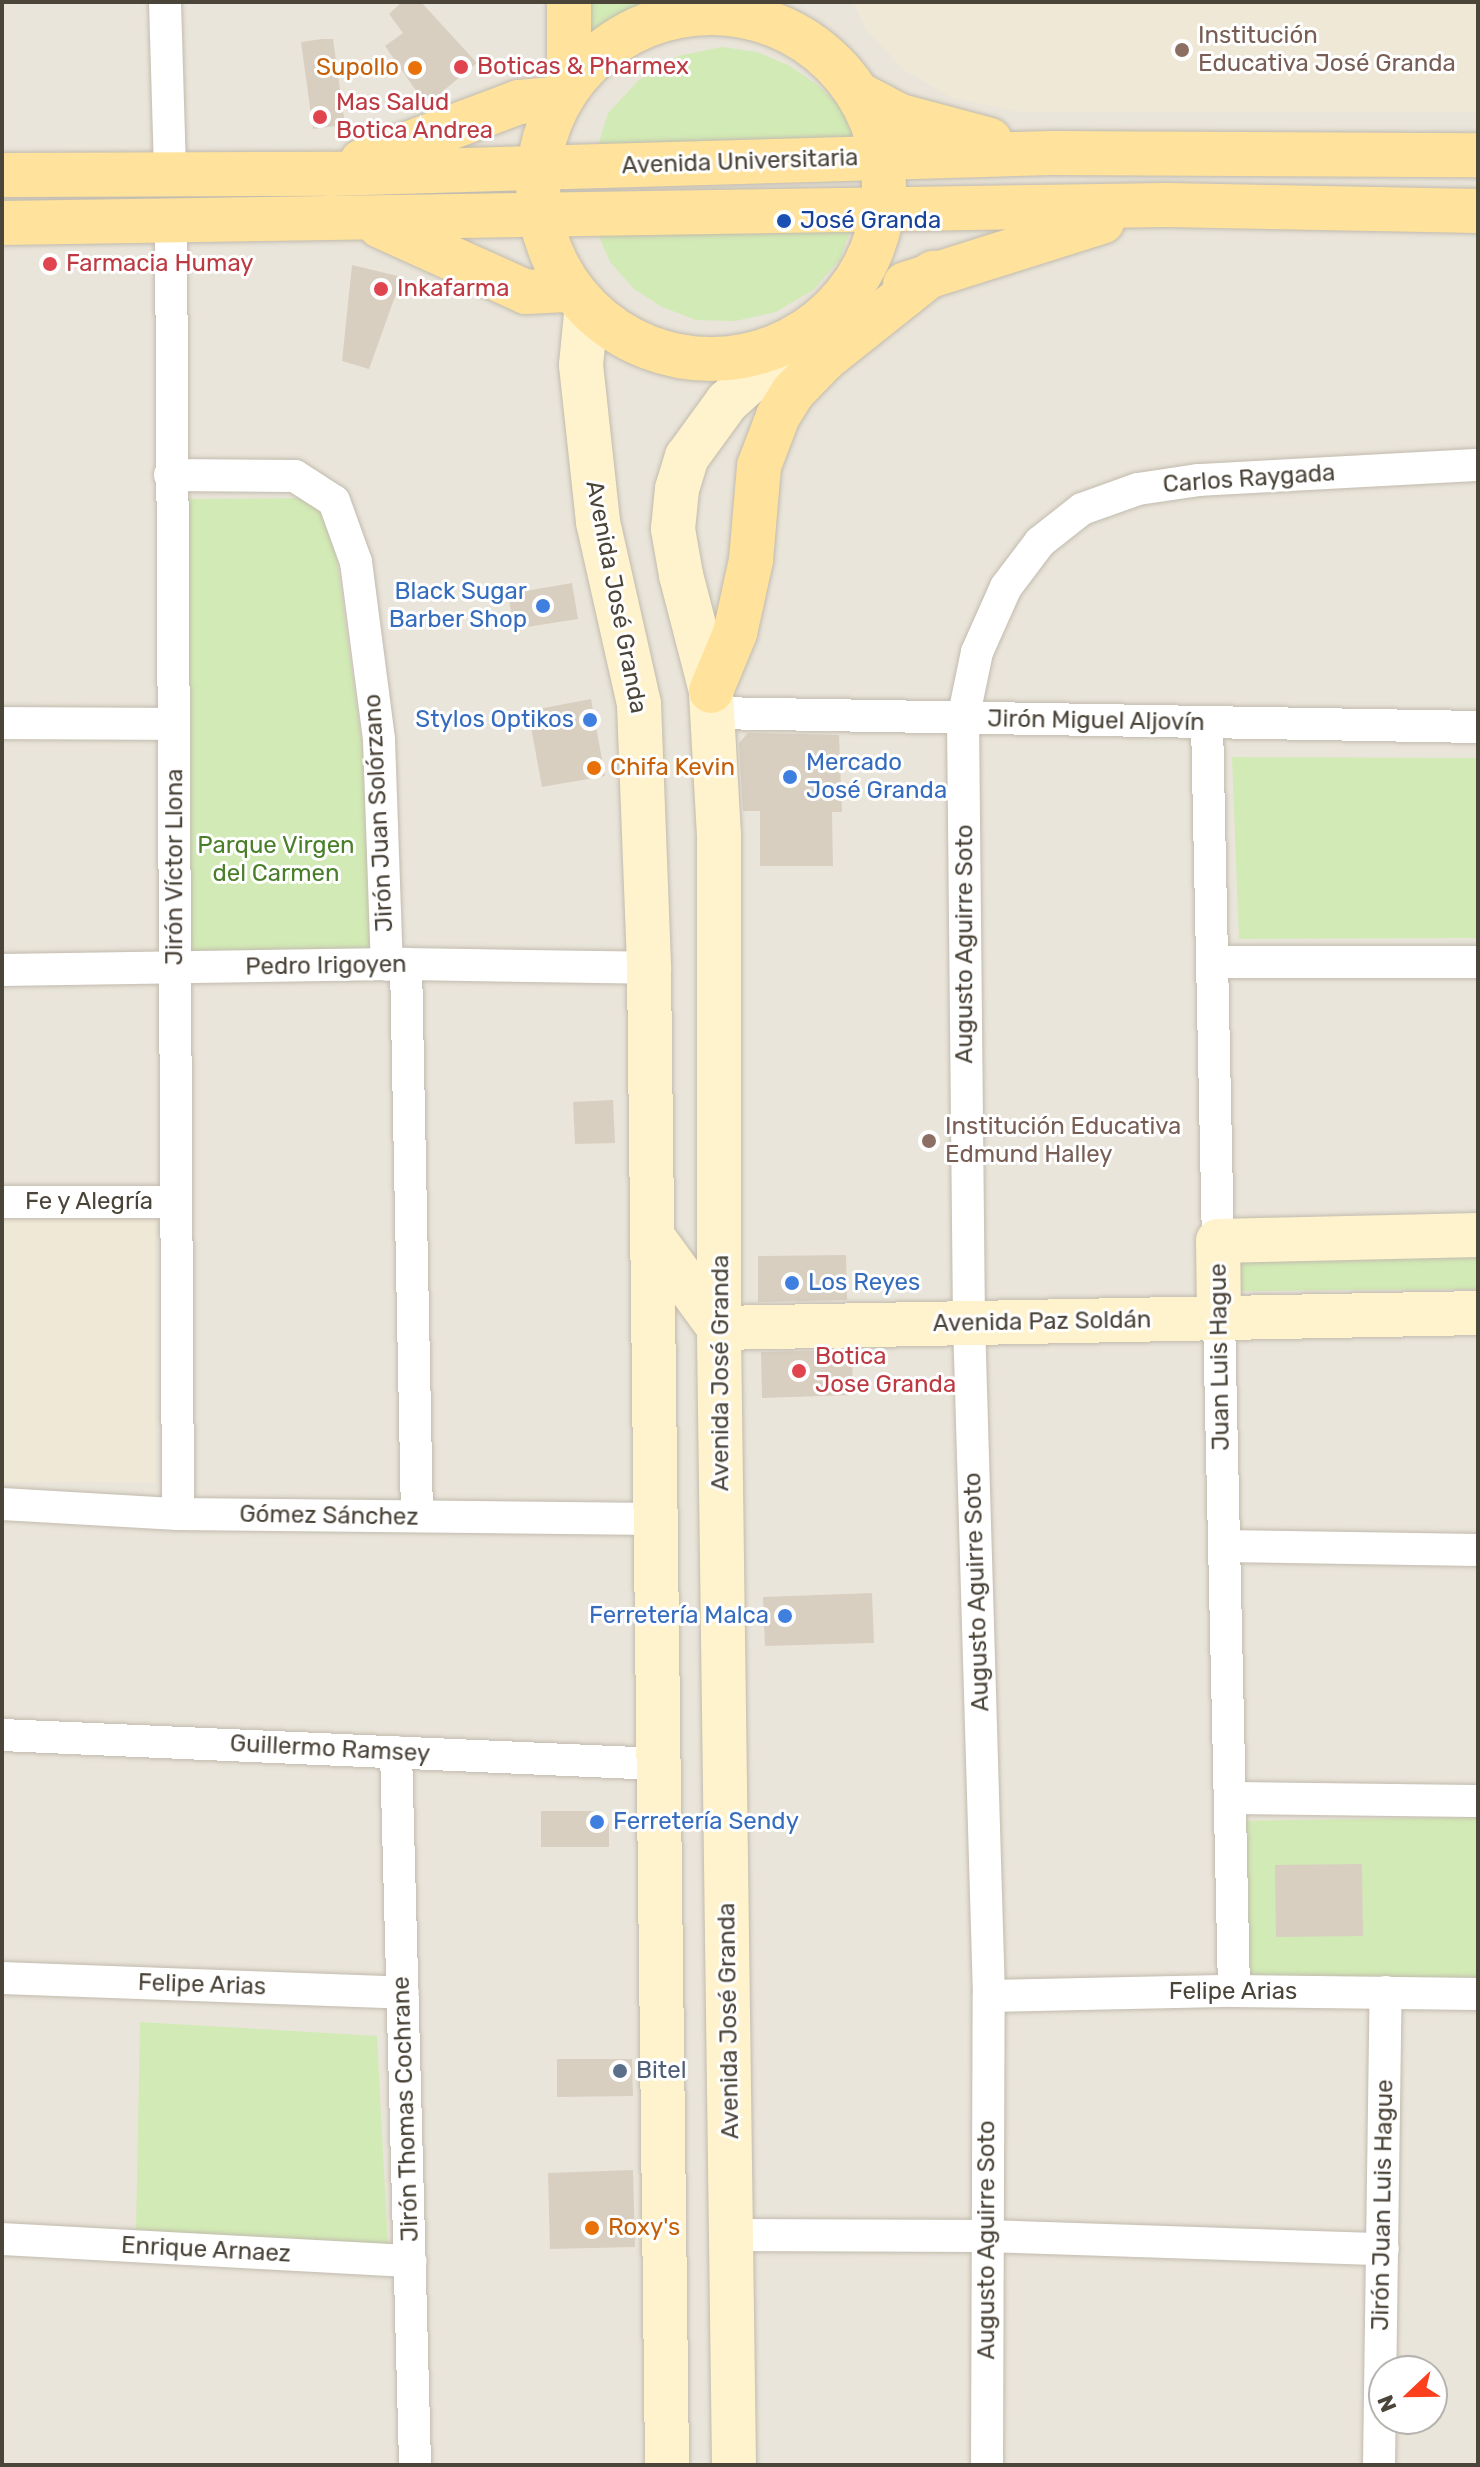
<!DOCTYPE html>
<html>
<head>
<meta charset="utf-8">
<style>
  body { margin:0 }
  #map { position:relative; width:1480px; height:2467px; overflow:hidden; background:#f6f3ec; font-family:Rubik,sans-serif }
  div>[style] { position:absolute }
  .residential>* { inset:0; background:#eae5da }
  .education>* { inset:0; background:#efe8d6 }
  .green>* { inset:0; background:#d2eab5 }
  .building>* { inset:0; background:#d8cfc1 }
  .roads { filter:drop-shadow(0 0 2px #c2bbae) drop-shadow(0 0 2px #c2bbae) }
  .street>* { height:32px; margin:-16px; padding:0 16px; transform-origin:16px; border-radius:16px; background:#fff }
  .secondary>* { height:44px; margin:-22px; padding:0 22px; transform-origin:22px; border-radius:22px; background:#fff3cd }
  .primary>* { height:44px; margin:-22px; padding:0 22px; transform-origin:22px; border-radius:22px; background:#ffe39c }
  .primary>.ring { margin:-22px; padding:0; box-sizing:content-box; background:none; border:44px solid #ffe39c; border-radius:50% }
  .dots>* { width:22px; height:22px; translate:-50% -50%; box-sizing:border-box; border:4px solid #fff; border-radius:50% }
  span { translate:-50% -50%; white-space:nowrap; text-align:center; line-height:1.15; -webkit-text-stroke:6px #fff; paint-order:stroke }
  .education-label { font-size:24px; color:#785e54 }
  .left { translate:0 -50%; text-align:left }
  .health-label { font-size:24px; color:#be3a42 }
  .food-label { font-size:24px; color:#c56008 }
  .right { translate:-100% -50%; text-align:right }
  .street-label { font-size:24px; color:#4b4439 }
  .transit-label { font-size:24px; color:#164399 }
  .shop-label { font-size:24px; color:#366cbe }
  .park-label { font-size:24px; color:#4a7f2a }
  .service-label { font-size:24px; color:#4e5e75 }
  .frame { position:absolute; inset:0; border:4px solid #4b4439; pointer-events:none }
  .north { position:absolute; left:1368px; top:2355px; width:80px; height:80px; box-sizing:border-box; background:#fff; border:2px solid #b7b4b0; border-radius:50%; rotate:248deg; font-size:22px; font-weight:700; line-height:32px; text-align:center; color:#4b4439 }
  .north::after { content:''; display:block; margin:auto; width:28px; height:36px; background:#fc3f1d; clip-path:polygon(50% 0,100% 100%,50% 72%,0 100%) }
</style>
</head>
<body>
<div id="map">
  <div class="residential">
    <i style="clip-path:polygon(evenodd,2px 2px,1478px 2px,1478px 2465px,2px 2465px,2px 2px,1384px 2371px,1432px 2371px,1432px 2419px,1384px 2419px,1384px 2371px)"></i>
  </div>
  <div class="education">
    <i style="clip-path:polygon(853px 2px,1478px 2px,1478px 112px,1019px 112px,953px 98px,904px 70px,866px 29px)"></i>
    <i style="clip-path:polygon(2px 1217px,155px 1218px,155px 1482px,2px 1482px)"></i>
  </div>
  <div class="green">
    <i style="clip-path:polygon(580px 2px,776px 2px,771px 7px,735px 2px,680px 6px,636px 19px,591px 44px)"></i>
    <i style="clip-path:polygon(722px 47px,757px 52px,790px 66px,819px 86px,844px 110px,856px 142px,598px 146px,608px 113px,639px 80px,678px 56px)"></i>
    <i style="clip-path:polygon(852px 225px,840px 259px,813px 290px,776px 312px,735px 321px,696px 320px,662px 307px,634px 289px,610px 262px,596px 229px)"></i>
    <i style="clip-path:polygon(316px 498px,331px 517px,364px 760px,375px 953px,184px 954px,176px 499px)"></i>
    <i style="clip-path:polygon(1232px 757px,1478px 758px,1478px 938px,1239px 939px)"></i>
    <i style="clip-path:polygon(1478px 1251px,1478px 1289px,1237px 1291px,1236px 1253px)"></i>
    <i style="clip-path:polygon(1478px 1817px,1478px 1985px,1238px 1988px,1234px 1821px)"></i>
    <i style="clip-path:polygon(140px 2022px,377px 2036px,388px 2249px,136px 2231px)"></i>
  </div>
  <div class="building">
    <i style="clip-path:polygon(402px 2px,421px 2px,477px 63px,426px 105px,385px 46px,403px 33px,389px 14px)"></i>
    <i style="clip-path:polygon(322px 39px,333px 39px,345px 125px,313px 129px,301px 42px)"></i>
    <i style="clip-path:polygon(352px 265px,402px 277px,369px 369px,342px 361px)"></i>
    <i style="clip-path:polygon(572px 583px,578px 619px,514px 629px,508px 594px)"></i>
    <i style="clip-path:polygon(591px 699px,605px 776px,542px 787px,528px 711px)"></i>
    <i style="clip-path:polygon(748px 733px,839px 735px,842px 812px,832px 812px,833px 866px,760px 866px,760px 811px,743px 811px,739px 743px)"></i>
    <i style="clip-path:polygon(613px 1100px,615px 1143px,575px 1144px,573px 1102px)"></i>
    <i style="clip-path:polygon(846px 1255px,847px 1300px,758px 1302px,758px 1256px)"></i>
    <i style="clip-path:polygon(852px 1350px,853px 1395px,762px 1398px,761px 1352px)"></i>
    <i style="clip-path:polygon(872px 1593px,874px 1643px,765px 1646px,763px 1597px)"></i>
    <i style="clip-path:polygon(541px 1811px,600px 1811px,609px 1824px,609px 1847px,541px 1847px)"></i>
    <i style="clip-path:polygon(1362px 1864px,1363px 1936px,1276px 1937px,1275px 1865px)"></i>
    <i style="clip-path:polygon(557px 2059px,632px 2059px,633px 2096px,557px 2097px)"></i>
    <i style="clip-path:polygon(633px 2170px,635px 2247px,550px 2249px,548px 2173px)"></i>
  </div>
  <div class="roads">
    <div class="street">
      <i style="left:165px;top:2px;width:171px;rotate:88.3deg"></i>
      <i style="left:171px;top:221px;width:1293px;rotate:89.69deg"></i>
      <i style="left:170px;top:475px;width:125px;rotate:0.5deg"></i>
      <i style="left:295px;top:476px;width:46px;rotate:32.7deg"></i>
      <i style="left:334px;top:501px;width:65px;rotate:70.2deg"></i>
      <i style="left:356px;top:562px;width:179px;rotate:82.6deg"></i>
      <i style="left:379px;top:740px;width:225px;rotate:88deg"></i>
      <i style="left:714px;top:713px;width:764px;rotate:1.05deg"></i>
      <i style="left:1207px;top:722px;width:519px;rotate:88.79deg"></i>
      <i style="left:2px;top:723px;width:172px;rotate:0.3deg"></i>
      <i style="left:1212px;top:962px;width:266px"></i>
      <i style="left:406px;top:964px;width:552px;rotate:88.86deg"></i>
      <i style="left:2px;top:970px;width:404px;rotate:-0.9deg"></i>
      <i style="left:406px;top:964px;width:243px;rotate:0.9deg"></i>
      <i style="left:2px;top:1202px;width:174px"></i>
      <i style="left:1219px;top:1318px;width:673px;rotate:88.72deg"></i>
      <i style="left:2px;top:1504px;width:176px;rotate:3.3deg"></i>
      <i style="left:178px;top:1514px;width:478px;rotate:0.6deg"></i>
      <i style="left:1224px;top:1546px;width:254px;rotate:0.9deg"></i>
      <i style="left:2px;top:1735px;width:657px;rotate:2.53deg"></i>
      <i style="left:396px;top:1752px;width:713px;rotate:88.47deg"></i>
      <i style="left:1230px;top:1798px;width:248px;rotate:0.7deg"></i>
      <i style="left:2px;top:1978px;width:401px;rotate:2.1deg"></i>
      <i style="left:989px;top:1996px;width:245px;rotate:-1.2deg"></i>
      <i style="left:1234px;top:1991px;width:244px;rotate:0.7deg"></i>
      <i style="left:732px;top:2235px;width:254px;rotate:0.2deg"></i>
      <i style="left:986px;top:2236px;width:397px;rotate:1.9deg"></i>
      <i style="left:2px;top:2239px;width:409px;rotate:3.1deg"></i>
      <i style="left:987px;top:2465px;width:469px;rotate:-89.8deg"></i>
      <i style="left:989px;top:1996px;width:673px;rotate:-91.7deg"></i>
      <i style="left:969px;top:1323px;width:604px;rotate:-90.57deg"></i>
      <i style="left:963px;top:719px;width:68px;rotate:-78.2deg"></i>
      <i style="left:977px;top:652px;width:71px;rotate:-66deg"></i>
      <i style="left:1006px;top:587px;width:56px;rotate:-52.9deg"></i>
      <i style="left:1040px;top:542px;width:53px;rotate:-38.2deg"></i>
      <i style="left:1082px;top:509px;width:59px;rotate:-19.7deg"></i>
      <i style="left:1138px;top:489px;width:62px;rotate:-8.4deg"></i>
      <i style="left:1199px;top:480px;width:279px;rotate:-3.1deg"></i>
      <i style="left:1379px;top:2465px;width:473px;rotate:-89.2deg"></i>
    </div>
    <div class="secondary">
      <i style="left:586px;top:314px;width:51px;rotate:95.6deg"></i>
      <i style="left:581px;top:365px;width:158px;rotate:83.8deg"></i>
      <i style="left:598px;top:522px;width:187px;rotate:77.3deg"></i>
      <i style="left:639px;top:704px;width:264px;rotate:87.8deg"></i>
      <i style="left:649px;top:968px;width:1497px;rotate:89.31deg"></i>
      <i style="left:652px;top:1236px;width:114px;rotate:53.9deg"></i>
      <i style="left:719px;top:1328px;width:759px;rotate:-1.13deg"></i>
      <i style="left:1219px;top:1318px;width:77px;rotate:-90.7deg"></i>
      <i style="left:1218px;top:1241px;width:260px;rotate:-1.3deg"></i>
      <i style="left:734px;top:2465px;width:1137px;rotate:-90.76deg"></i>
      <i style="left:719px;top:1328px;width:492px;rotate:-90deg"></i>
      <i style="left:719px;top:836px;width:145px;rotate:-93.2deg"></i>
      <i style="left:711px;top:691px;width:120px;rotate:-104.5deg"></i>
      <i style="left:681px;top:575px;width:47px;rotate:-99.9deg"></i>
      <i style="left:673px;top:529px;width:40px;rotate:-84.3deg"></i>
      <i style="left:677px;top:489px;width:34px;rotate:-73deg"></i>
      <i style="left:687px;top:457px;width:68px;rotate:-54deg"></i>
      <i style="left:727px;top:402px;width:102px;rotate:-41.8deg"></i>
    </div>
    <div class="primary">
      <i class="ring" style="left:538px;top:13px;width:302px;height:302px"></i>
      <i style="left:569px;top:79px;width:77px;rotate:-90deg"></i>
      <i style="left:862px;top:96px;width:43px;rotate:27.8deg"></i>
      <i style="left:900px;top:116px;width:93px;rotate:14.9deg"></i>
      <i style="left:362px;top:161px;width:168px;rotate:-20.6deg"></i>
      <i style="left:519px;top:102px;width:38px;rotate:-5deg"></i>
      <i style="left:2px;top:175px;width:328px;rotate:-0.2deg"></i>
      <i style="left:330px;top:174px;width:721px;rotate:-1.67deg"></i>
      <i style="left:1051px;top:153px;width:427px;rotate:0.3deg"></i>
      <i style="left:2px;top:223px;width:1164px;rotate:-0.89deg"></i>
      <i style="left:1166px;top:205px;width:312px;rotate:1.1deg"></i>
      <i style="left:380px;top:226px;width:160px;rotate:24.3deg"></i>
      <i style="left:526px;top:292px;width:40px;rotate:-2.9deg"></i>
      <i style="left:905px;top:284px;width:207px;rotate:-17.5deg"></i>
      <i style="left:711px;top:691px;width:63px;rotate:-67.5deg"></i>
      <i style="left:735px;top:633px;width:75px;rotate:-77.6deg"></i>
      <i style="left:751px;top:560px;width:94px;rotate:-85.1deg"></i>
      <i style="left:759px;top:466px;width:53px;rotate:-69.2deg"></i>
      <i style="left:778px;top:416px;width:28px;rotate:-58deg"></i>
      <i style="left:793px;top:392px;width:47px;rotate:-45.9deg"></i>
      <i style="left:826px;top:358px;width:137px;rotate:-38.5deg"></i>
    </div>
  </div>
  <div class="dots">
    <i style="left:1182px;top:50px;background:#8d6e63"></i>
    <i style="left:461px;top:67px;background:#e0444e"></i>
    <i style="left:415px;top:68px;background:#e8710a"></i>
    <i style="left:320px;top:117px;background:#e0444e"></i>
    <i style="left:784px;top:221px;background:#1a4fb4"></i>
    <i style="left:50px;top:264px;background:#e0444e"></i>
    <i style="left:381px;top:289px;background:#e0444e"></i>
    <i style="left:543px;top:606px;background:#3f7fe0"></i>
    <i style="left:590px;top:720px;background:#3f7fe0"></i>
    <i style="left:594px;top:768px;background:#e8710a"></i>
    <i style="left:790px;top:777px;background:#3f7fe0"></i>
    <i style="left:929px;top:1141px;background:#8d6e63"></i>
    <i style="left:792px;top:1283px;background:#3f7fe0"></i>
    <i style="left:799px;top:1371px;background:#e0444e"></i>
    <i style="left:785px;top:1616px;background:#3f7fe0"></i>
    <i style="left:597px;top:1822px;background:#3f7fe0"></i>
    <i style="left:620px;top:2071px;background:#5c6f8a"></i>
    <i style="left:592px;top:2228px;background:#e8710a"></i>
  </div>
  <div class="education-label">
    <span class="left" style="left:1198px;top:50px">Institución<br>Educativa José Granda</span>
    <span class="left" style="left:945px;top:1141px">Institución Educativa<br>Edmund Halley</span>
  </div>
  <div class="health-label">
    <span class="left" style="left:477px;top:67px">Boticas &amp; Pharmex</span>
    <span class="left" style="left:336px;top:117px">Mas Salud<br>Botica Andrea</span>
    <span class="left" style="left:66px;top:264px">Farmacia Humay</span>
    <span class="left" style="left:397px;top:289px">Inkafarma</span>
    <span class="left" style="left:815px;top:1371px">Botica<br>Jose Granda</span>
  </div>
  <div class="food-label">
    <span class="right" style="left:399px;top:68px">Supollo</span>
    <span class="left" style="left:610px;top:768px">Chifa Kevin</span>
    <span class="left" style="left:608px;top:2228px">Roxy's</span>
  </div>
  <div class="street-label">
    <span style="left:740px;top:162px;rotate:-2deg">Avenida Universitaria</span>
    <span style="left:1249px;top:479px;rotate:-4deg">Carlos Raygada</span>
    <span style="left:616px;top:597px;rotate:79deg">Avenida José Granda</span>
    <span style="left:1096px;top:721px;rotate:1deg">Jirón Miguel Aljovín</span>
    <span style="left:379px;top:813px;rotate:-93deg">Jirón Juan Solórzano</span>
    <span style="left:175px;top:867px;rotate:-90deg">Jirón Víctor Llona</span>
    <span style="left:965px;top:944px;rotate:-90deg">Augusto Aguirre Soto</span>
    <span style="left:326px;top:966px;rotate:-1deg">Pedro Irigoyen</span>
    <span style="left:89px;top:1202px">Fe y Alegría</span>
    <span style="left:1042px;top:1322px;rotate:-1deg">Avenida Paz Soldán</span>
    <span style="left:1220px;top:1357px;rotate:-91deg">Juan Luis Hague</span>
    <span style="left:721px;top:1373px;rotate:-90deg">Avenida José Granda</span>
    <span style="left:329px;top:1516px;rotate:1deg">Gómez Sánchez</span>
    <span style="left:977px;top:1592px;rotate:-92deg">Augusto Aguirre Soto</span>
    <span style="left:330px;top:1749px;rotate:3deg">Guillermo Ramsey</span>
    <span style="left:202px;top:1985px;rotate:2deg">Felipe Arias</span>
    <span style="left:1233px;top:1992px">Felipe Arias</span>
    <span style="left:729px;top:2021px;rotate:-91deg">Avenida José Granda</span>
    <span style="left:406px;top:2109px;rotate:-92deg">Jirón Thomas Cochrane</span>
    <span style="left:1383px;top:2205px;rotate:-89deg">Jirón Juan Luis Hague</span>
    <span style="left:987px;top:2240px;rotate:-90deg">Augusto Aguirre Soto</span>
    <span style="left:206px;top:2250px;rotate:3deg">Enrique Arnaez</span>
  </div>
  <div class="transit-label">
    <span class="left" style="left:800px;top:221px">José Granda</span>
  </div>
  <div class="shop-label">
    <span class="right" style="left:527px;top:606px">Black Sugar<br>Barber Shop</span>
    <span class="right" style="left:574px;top:720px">Stylos Optikos</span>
    <span class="left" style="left:806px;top:777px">Mercado<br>José Granda</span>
    <span class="left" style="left:808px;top:1283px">Los Reyes</span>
    <span class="right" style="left:769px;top:1616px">Ferretería Malca</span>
    <span class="left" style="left:613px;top:1822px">Ferretería Sendy</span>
  </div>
  <div class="park-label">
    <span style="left:276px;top:860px">Parque Virgen<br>del Carmen</span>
  </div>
  <div class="service-label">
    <span class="left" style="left:636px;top:2071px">Bitel</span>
  </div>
  <div class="frame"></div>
  <div class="north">N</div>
</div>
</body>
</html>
